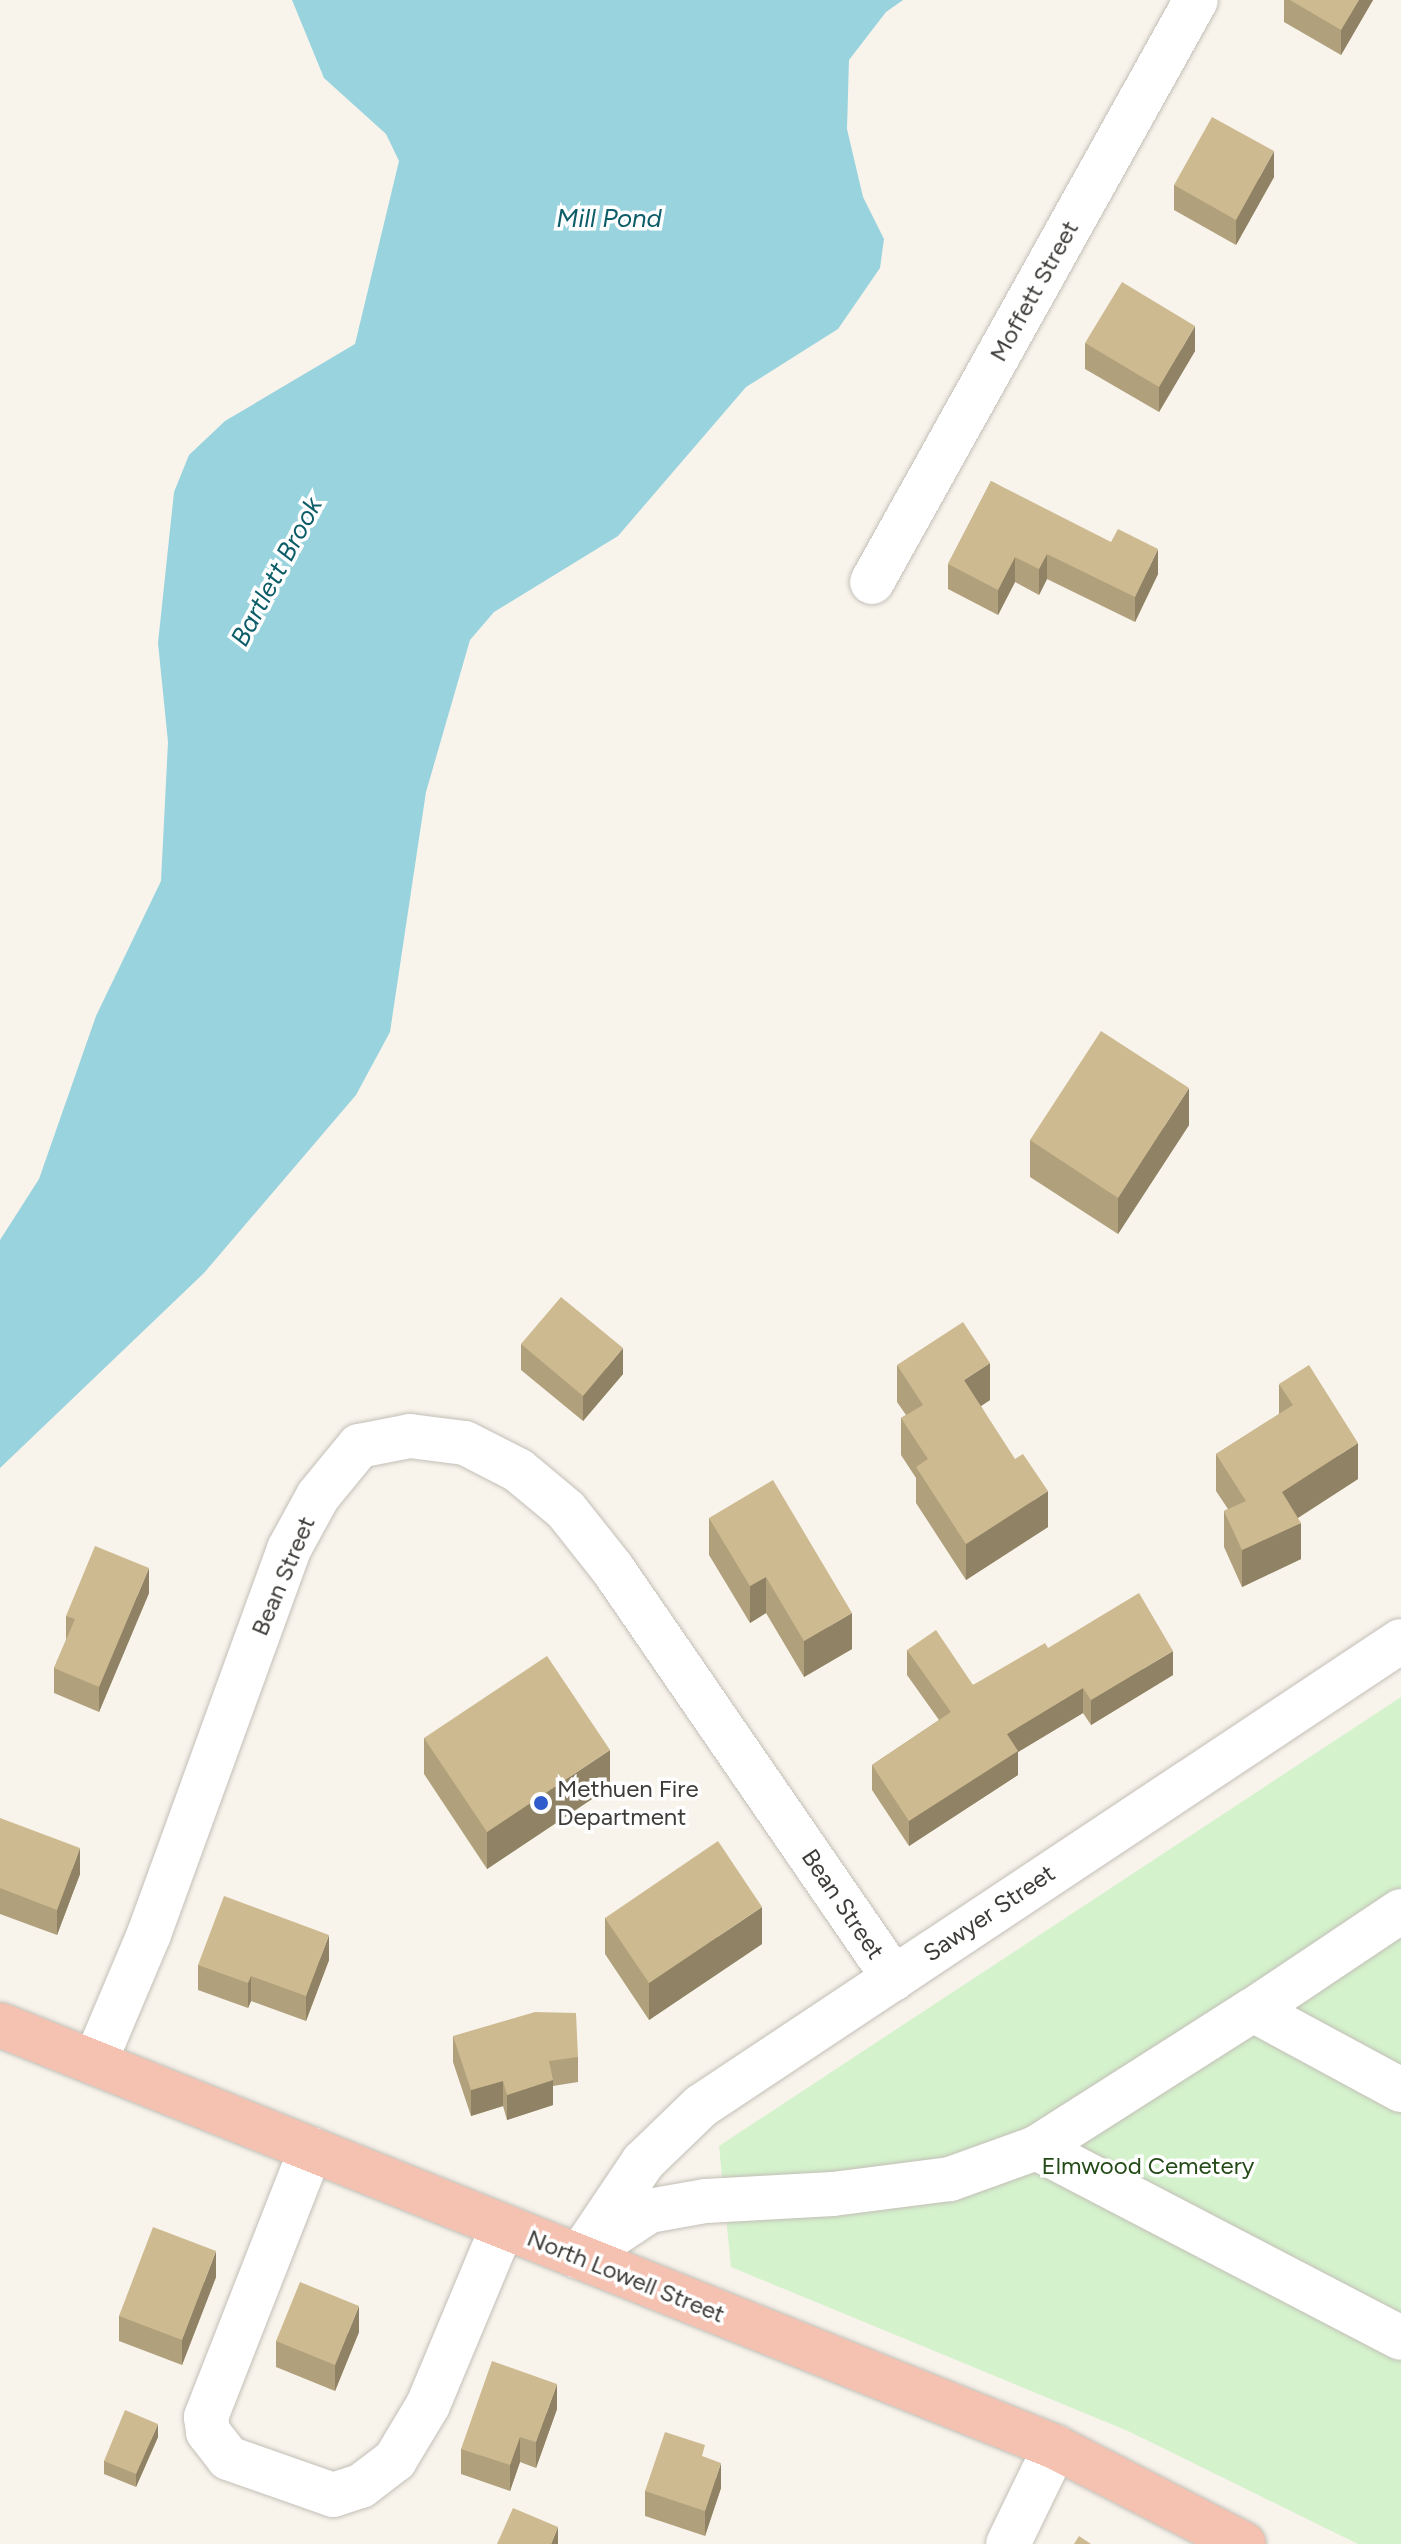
<!DOCTYPE html>
<html>
<head>
<meta charset="utf-8">
<style>
  body { margin:0 }
  #map { position:relative; width:1401px; height:2544px; overflow:hidden; background:#f8f4ec; font-family:Figtree,sans-serif }
  div>[style] { position:absolute }
  .green>* { inset:0; background:#d4f2cc }
  .water>* { inset:0; background:#99d3de }
  .roads { filter:drop-shadow(0 0 2px #c3bfb7) drop-shadow(0 0 2px #c3bfb7) }
  .minor>* { height:44px; margin:-22px; padding:0 22px; transform-origin:22px; border-radius:22px; background:#fff }
  .major>* { height:44px; margin:-22px; padding:0 22px; transform-origin:22px; border-radius:22px; background:#f5c1b0 }
  .wall>* { inset:0; background:#b1a07c }
  .shaded-wall>* { inset:0; background:#908265 }
  .building>* { inset:0; background:#ceba90 }
  .dots>* { width:22px; height:22px; translate:-50% -50%; box-sizing:border-box; border:4px solid #fff; border-radius:50% }
  span { translate:-50% -50%; white-space:nowrap; text-align:center; line-height:1.15; -webkit-text-stroke:7px #fff; paint-order:stroke }
  .street-label { font-size:24px; color:#3e3c39 }
  .poi-label { font-size:24px; color:#3e3c39 }
  .left { translate:0 -50%; text-align:left }
  .park-label { font-size:24px; color:#234a17 }
  .water-label { font-size:26px; color:#0d5d69; font-style:italic }
</style>
</head>
<body>
<div id="map">
  <div class="green">
    <i style="clip-path:polygon(1401px 1697px,1401px 2544px,1358px 2544px,1128px 2431px,731px 2267px,719px 2146px)"></i>
  </div>
  <div class="water">
    <i style="clip-path:polygon(292px 0,903px 0,886px 12px,849px 60px,847px 129px,863px 197px,884px 239px,880px 268px,838px 329px,746px 387px,618px 536px,494px 612px,470px 640px,426px 792px,390px 1032px,356px 1095px,204px 1273px,0 1468px,0 1240px,39px 1179px,96px 1016px,161px 881px,168px 742px,158px 643px,174px 492px,189px 455px,225px 421px,355px 344px,399px 161px,386px 134px,324px 78px)"></i>
  </div>
  <div class="roads">
    <div class="minor">
      <i style="left:872px;top:582px;width:666px;rotate:-60.9deg"></i>
      <i style="left:1253px;top:2010px;width:178px;rotate:-33.8deg"></i>
      <i style="left:95px;top:2062px;width:139px;rotate:-67.1deg"></i>
      <i style="left:149px;top:1934px;width:410px;rotate:-70deg"></i>
      <i style="left:289px;top:1549px;width:60px;rotate:-61.3deg"></i>
      <i style="left:318px;top:1496px;width:65px;rotate:-50.6deg"></i>
      <i style="left:359px;top:1446px;width:52px;rotate:-11.1deg"></i>
      <i style="left:410px;top:1436px;width:55px;rotate:7.3deg"></i>
      <i style="left:465px;top:1443px;width:59px;rotate:27deg"></i>
      <i style="left:518px;top:1470px;width:62px;rotate:39.8deg"></i>
      <i style="left:566px;top:1510px;width:74px;rotate:51.6deg"></i>
      <i style="left:612px;top:1568px;width:498px;rotate:55.5deg"></i>
      <i style="left:1036px;top:2148px;width:411px;rotate:27.5deg"></i>
      <i style="left:311px;top:2149px;width:288px;rotate:111.4deg"></i>
      <i style="left:206px;top:2417px;width:15px;rotate:82deg"></i>
      <i style="left:208px;top:2432px;width:33px;rotate:52deg"></i>
      <i style="left:228px;top:2458px;width:111px;rotate:19.4deg"></i>
      <i style="left:333px;top:2495px;width:29px;rotate:-18deg"></i>
      <i style="left:361px;top:2486px;width:43px;rotate:-37.4deg"></i>
      <i style="left:395px;top:2460px;width:64px;rotate:-59deg"></i>
      <i style="left:428px;top:2405px;width:194px;rotate:-67.3deg"></i>
      <i style="left:595px;top:2247px;width:65px;rotate:-33.7deg"></i>
      <i style="left:649px;top:2211px;width:58px;rotate:-10deg"></i>
      <i style="left:706px;top:2201px;width:127px;rotate:-3.2deg"></i>
      <i style="left:833px;top:2194px;width:118px;rotate:-7.3deg"></i>
      <i style="left:950px;top:2179px;width:91px;rotate:-19.8deg"></i>
      <i style="left:1036px;top:2148px;width:257px;rotate:-32.5deg"></i>
      <i style="left:1253px;top:2010px;width:168px;rotate:28.4deg"></i>
      <i style="left:579px;top:2257px;width:115px;rotate:-56deg"></i>
      <i style="left:643px;top:2162px;width:81px;rotate:-44deg"></i>
      <i style="left:701px;top:2106px;width:840px;rotate:-33.6deg"></i>
      <i style="left:1008px;top:2544px;width:108px;rotate:-64.1deg"></i>
    </div>
    <div class="major">
      <i style="left:0;top:2025px;width:1136px;rotate:21.8deg"></i>
      <i style="left:1055px;top:2447px;width:212px;rotate:27.2deg"></i>
    </div>
  </div>
  <div class="wall">
    <i style="clip-path:polygon(1284px 0,1373px 0,1341px 55px,1284px 22px)"></i>
    <i style="clip-path:polygon(1274px 177px,1236px 245px,1174px 210px,1174px 185px)"></i>
    <i style="clip-path:polygon(1085px 343px,1195px 351px,1159px 412px,1085px 369px)"></i>
    <i style="clip-path:polygon(991px 481px,1158px 574px,1135px 622px,1047px 579px,1039px 595px,1015px 582px,998px 615px,948px 589px,948px 564px)"></i>
    <i style="clip-path:polygon(1189px 1125px,1118px 1234px,1030px 1177px,1030px 1140px)"></i>
    <i style="clip-path:polygon(521px 1344px,623px 1374px,583px 1421px,521px 1370px)"></i>
    <i style="clip-path:polygon(897px 1365px,990px 1400px,981px 1406px,1048px 1527px,966px 1580px,916px 1503px,916px 1478px,901px 1455px,901px 1418px,906px 1415px,897px 1402px)"></i>
    <i style="clip-path:polygon(1279px 1384px,1358px 1479px,1298px 1518px,1301px 1559px,1242px 1587px,1224px 1547px,1224px 1511px,1228px 1509px,1216px 1491px,1216px 1454px,1279px 1414px)"></i>
    <i style="clip-path:polygon(709px 1518px,852px 1649px,804px 1677px,766px 1613px,750px 1623px,709px 1555px)"></i>
    <i style="clip-path:polygon(149px 1593px,99px 1712px,54px 1693px,54px 1668px,66px 1640px,66px 1616px)"></i>
    <i style="clip-path:polygon(1048px 1648px,1173px 1675px,1091px 1725px,1083px 1713px,1018px 1752px,1018px 1775px,909px 1846px,872px 1790px,872px 1765px,939px 1720px,907px 1675px,907px 1650px,973px 1685px)"></i>
    <i style="clip-path:polygon(424px 1738px,610px 1787px,487px 1869px,424px 1774px)"></i>
    <i style="clip-path:polygon(0 1818px,80px 1874px,57px 1935px,0 1914px)"></i>
    <i style="clip-path:polygon(605px 1918px,762px 1944px,649px 2020px,605px 1954px)"></i>
    <i style="clip-path:polygon(329px 1960px,306px 2021px,251px 2001px,248px 2008px,198px 1990px,198px 1965px)"></i>
    <i style="clip-path:polygon(453px 2036px,578px 2057px,578px 2082px,553px 2086px,553px 2105px,507px 2120px,503px 2106px,471px 2116px,453px 2062px)"></i>
    <i style="clip-path:polygon(216px 2277px,182px 2365px,119px 2341px,119px 2316px)"></i>
    <i style="clip-path:polygon(359px 2332px,335px 2391px,276px 2367px,276px 2341px)"></i>
    <i style="clip-path:polygon(557px 2409px,536px 2468px,520px 2462px,510px 2491px,461px 2474px,461px 2449px)"></i>
    <i style="clip-path:polygon(158px 2437px,136px 2487px,104px 2474px,104px 2461px)"></i>
    <i style="clip-path:polygon(705px 2457px,721px 2488px,705px 2536px,645px 2516px,645px 2491px)"></i>
  </div>
  <div class="shaded-wall">
    <i style="clip-path:polygon(1359px 0,1373px 0,1341px 55px,1341px 30px)"></i>
    <i style="clip-path:polygon(1274px 151px,1274px 177px,1236px 245px,1236px 220px)"></i>
    <i style="clip-path:polygon(1195px 326px,1195px 351px,1159px 412px,1159px 387px)"></i>
    <i style="clip-path:polygon(1158px 549px,1158px 574px,1135px 622px,1135px 597px)"></i>
    <i style="clip-path:polygon(1047px 554px,1047px 579px,1039px 595px,1039px 569px)"></i>
    <i style="clip-path:polygon(1015px 557px,1015px 582px,998px 615px,998px 590px)"></i>
    <i style="clip-path:polygon(1189px 1088px,1189px 1125px,1118px 1234px,1118px 1198px)"></i>
    <i style="clip-path:polygon(623px 1348px,623px 1374px,583px 1421px,583px 1396px)"></i>
    <i style="clip-path:polygon(990px 1363px,990px 1400px,964px 1417px,964px 1380px)"></i>
    <i style="clip-path:polygon(1358px 1443px,1358px 1479px,1282px 1528px,1282px 1492px)"></i>
    <i style="clip-path:polygon(1048px 1491px,1048px 1527px,966px 1580px,966px 1544px)"></i>
    <i style="clip-path:polygon(1301px 1523px,1301px 1559px,1242px 1587px,1242px 1550px)"></i>
    <i style="clip-path:polygon(149px 1568px,149px 1593px,99px 1712px,99px 1687px)"></i>
    <i style="clip-path:polygon(766px 1577px,766px 1613px,750px 1623px,750px 1586px)"></i>
    <i style="clip-path:polygon(852px 1613px,852px 1649px,804px 1677px,804px 1641px)"></i>
    <i style="clip-path:polygon(1173px 1651px,1173px 1675px,1091px 1725px,1091px 1700px)"></i>
    <i style="clip-path:polygon(1083px 1688px,1083px 1713px,1018px 1752px,1018px 1775px,909px 1846px,909px 1821px,1007px 1734px)"></i>
    <i style="clip-path:polygon(610px 1750px,610px 1787px,487px 1869px,487px 1832px)"></i>
    <i style="clip-path:polygon(80px 1848px,80px 1874px,57px 1935px,57px 1910px)"></i>
    <i style="clip-path:polygon(762px 1907px,762px 1944px,649px 2020px,649px 1983px)"></i>
    <i style="clip-path:polygon(329px 1935px,329px 1960px,306px 2021px,306px 1996px)"></i>
    <i style="clip-path:polygon(251px 1976px,251px 2001px,248px 2008px,248px 1983px)"></i>
    <i style="clip-path:polygon(553px 2080px,553px 2105px,507px 2120px,507px 2095px)"></i>
    <i style="clip-path:polygon(503px 2081px,503px 2106px,471px 2116px,471px 2090px)"></i>
    <i style="clip-path:polygon(216px 2251px,216px 2277px,182px 2365px,182px 2340px)"></i>
    <i style="clip-path:polygon(359px 2306px,359px 2332px,335px 2391px,335px 2365px)"></i>
    <i style="clip-path:polygon(557px 2384px,557px 2409px,536px 2468px,536px 2442px)"></i>
    <i style="clip-path:polygon(158px 2424px,158px 2437px,136px 2487px,136px 2474px)"></i>
    <i style="clip-path:polygon(520px 2437px,520px 2462px,510px 2491px,510px 2465px)"></i>
    <i style="clip-path:polygon(721px 2463px,721px 2488px,705px 2536px,705px 2511px)"></i>
    <i style="clip-path:polygon(558px 2527px,558px 2544px,551px 2544px)"></i>
  </div>
  <div class="building">
    <i style="clip-path:polygon(1290px 0,1359px 0,1341px 30px)"></i>
    <i style="clip-path:polygon(1212px 117px,1274px 151px,1236px 220px,1174px 185px)"></i>
    <i style="clip-path:polygon(1122px 282px,1195px 326px,1159px 387px,1085px 343px)"></i>
    <i style="clip-path:polygon(991px 481px,1111px 542px,1118px 529px,1158px 549px,1135px 597px,1047px 554px,1039px 569px,1015px 557px,998px 590px,948px 564px)"></i>
    <i style="clip-path:polygon(1101px 1031px,1189px 1088px,1118px 1198px,1030px 1140px)"></i>
    <i style="clip-path:polygon(561px 1297px,623px 1348px,583px 1396px,521px 1344px)"></i>
    <i style="clip-path:polygon(963px 1322px,990px 1363px,964px 1380px,1015px 1459px,1023px 1454px,1048px 1491px,966px 1544px,916px 1467px,928px 1459px,901px 1418px,923px 1405px,897px 1365px)"></i>
    <i style="clip-path:polygon(1309px 1365px,1358px 1443px,1282px 1492px,1301px 1523px,1242px 1550px,1224px 1511px,1246px 1501px,1216px 1454px,1293px 1405px,1279px 1384px)"></i>
    <i style="clip-path:polygon(773px 1480px,852px 1613px,804px 1641px,766px 1577px,750px 1586px,709px 1518px)"></i>
    <i style="clip-path:polygon(95px 1546px,149px 1568px,99px 1687px,54px 1668px,75px 1619px,66px 1616px)"></i>
    <i style="clip-path:polygon(1139px 1593px,1173px 1651px,1091px 1700px,1083px 1688px,1007px 1734px,1018px 1751px,909px 1821px,872px 1765px,951px 1712px,907px 1650px,936px 1630px,973px 1685px,1045px 1643px,1048px 1648px)"></i>
    <i style="clip-path:polygon(547px 1656px,610px 1750px,487px 1832px,424px 1738px)"></i>
    <i style="clip-path:polygon(0 1818px,80px 1848px,57px 1910px,0 1888px)"></i>
    <i style="clip-path:polygon(718px 1841px,762px 1907px,649px 1983px,605px 1918px)"></i>
    <i style="clip-path:polygon(224px 1896px,329px 1935px,306px 1996px,251px 1976px,248px 1983px,198px 1965px)"></i>
    <i style="clip-path:polygon(535px 2012px,576px 2013px,578px 2057px,549px 2061px,553px 2080px,507px 2095px,503px 2081px,471px 2090px,453px 2036px)"></i>
    <i style="clip-path:polygon(153px 2227px,216px 2251px,182px 2340px,119px 2316px)"></i>
    <i style="clip-path:polygon(300px 2282px,359px 2306px,335px 2365px,276px 2341px)"></i>
    <i style="clip-path:polygon(492px 2361px,557px 2384px,536px 2442px,520px 2437px,510px 2465px,461px 2449px)"></i>
    <i style="clip-path:polygon(125px 2410px,158px 2424px,136px 2474px,104px 2461px)"></i>
    <i style="clip-path:polygon(665px 2432px,705px 2445px,702px 2456px,721px 2463px,705px 2511px,645px 2491px)"></i>
    <i style="clip-path:polygon(513px 2508px,558px 2527px,551px 2544px,497px 2544px)"></i>
    <i style="clip-path:polygon(1079px 2536px,1091px 2544px,1074px 2544px)"></i>
  </div>
  <div class="dots">
    <i style="left:541px;top:1803px;background:#315ccc"></i>
  </div>
  <div class="street-label">
    <span style="left:1034px;top:291px;rotate:-61deg">Moffett Street</span>
    <span style="left:283px;top:1576px;rotate:-67deg">Bean Street</span>
    <span style="left:843px;top:1904px;rotate:56deg">Bean Street</span>
    <span style="left:989px;top:1913px;rotate:-34deg">Sawyer Street</span>
    <span style="left:626px;top:2276px;rotate:22deg">North Lowell Street</span>
  </div>
  <div class="poi-label">
    <span class="left" style="left:557px;top:1803px">Methuen Fire<br>Department</span>
  </div>
  <div class="park-label">
    <span style="left:1148px;top:2166px">Elmwood Cemetery</span>
  </div>
  <div class="water-label">
    <span style="left:609px;top:219px">Mill Pond</span>
    <span style="left:277px;top:572px;rotate:-62deg">Bartlett Brook</span>
  </div>
</div>
</body>
</html>
